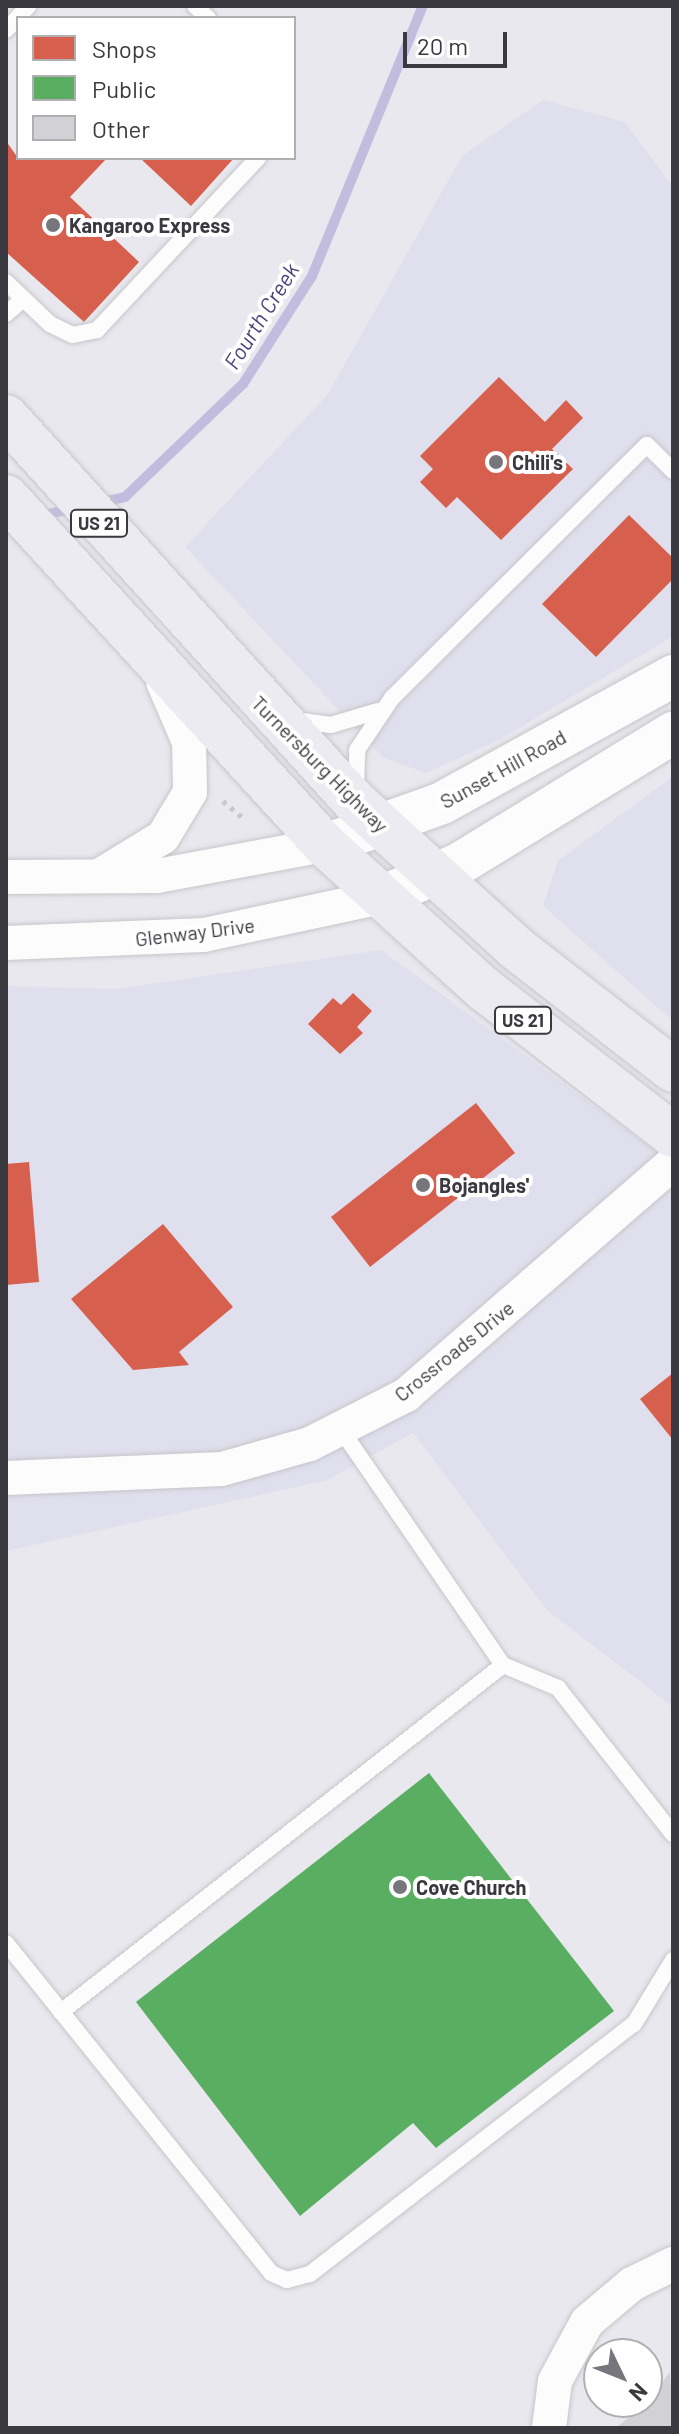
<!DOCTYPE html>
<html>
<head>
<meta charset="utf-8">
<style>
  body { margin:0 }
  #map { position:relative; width:679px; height:2434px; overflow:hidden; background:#e8e8ee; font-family:Barlow,sans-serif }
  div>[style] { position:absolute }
  .built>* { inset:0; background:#e0dfed }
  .shops>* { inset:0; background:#d6604d }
  .public>* { inset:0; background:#5aae61 }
  .stream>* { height:10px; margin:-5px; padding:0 5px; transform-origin:5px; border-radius:5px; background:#c2bddf }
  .building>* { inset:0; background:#d1d1d6 }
  .path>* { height:5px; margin-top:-2.5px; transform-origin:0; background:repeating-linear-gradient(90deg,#c8c8ca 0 4px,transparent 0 10px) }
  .roads { filter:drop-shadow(0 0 2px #c6c6cb) drop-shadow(0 0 2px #c6c6cb) }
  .service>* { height:16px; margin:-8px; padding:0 8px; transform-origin:8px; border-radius:8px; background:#fcfcfc }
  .minor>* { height:34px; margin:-17px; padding:0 17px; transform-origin:17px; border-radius:17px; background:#fcfcfc }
  .tertiary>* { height:42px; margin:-21px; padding:0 21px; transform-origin:21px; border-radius:21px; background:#fcfcfc }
  .primary>* { height:44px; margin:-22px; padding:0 22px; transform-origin:22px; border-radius:22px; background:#ebebf1 }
  .dots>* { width:22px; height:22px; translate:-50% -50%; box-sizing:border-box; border:4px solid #fff; border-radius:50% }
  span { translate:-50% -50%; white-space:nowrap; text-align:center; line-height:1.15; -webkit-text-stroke:8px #fff; paint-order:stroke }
  .shield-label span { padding:2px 6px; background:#fff; border:2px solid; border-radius:6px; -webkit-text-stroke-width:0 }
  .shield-label { font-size:18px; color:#3a393f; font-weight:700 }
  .poi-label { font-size:20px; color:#3a393f; font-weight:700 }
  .left { translate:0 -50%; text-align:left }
  .street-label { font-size:20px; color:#3a393f }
  .water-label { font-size:22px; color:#4c407b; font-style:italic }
  .frame { position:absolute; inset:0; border:8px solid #3a393f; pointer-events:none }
  .legend { position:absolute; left:16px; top:16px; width:280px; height:144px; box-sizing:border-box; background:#fff; border:2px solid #b0b0b2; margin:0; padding:10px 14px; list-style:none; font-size:24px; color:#3a393f }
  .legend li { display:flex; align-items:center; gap:16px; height:40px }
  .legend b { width:40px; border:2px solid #b0b0b2 }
  .north { position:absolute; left:583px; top:2338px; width:80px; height:80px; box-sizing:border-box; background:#fff; border:2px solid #b0b0b2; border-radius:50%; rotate:133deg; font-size:22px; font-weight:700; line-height:32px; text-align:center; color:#3a393f }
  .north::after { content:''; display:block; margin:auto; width:28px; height:36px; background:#77767c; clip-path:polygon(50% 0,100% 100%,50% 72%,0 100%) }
  .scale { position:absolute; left:403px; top:32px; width:104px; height:36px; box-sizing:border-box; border:4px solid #3a393f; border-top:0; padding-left:10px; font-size:24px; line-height:28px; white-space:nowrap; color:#3a393f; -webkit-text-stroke:6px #fff; paint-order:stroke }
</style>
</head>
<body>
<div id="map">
  <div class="built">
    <i style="clip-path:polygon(543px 100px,625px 122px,673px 187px,673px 636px,501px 739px,426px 773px,384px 758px,185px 547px,328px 394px,462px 156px)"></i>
    <i style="clip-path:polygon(673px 776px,673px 1021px,543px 906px,558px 861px)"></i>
    <i style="clip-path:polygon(381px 950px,673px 1164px,673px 1707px,547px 1610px,413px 1433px,327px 1480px,6px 1551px,6px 986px,116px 989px)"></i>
  </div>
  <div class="shops">
    <i style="clip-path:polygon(6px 141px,18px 158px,107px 158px,70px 197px,139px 262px,84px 322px,6px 252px)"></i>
    <i style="clip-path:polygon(140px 158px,234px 158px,191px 206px)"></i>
    <i style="clip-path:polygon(499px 377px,545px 422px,566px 400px,583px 418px,552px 449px,573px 469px,501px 540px,457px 497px,446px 508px,420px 482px,433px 469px,420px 456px)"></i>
    <i style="clip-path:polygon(629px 515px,673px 558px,673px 579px,596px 657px,542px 604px)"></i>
    <i style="clip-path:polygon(353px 993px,372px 1011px,357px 1027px,363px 1033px,340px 1054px,308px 1024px,333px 998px,341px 1005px)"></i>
    <i style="clip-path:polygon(476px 1103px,515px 1153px,370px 1267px,331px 1217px)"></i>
    <i style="clip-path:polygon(29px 1162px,39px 1282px,6px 1285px,6px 1164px)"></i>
    <i style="clip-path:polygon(163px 1224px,233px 1307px,179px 1352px,189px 1365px,133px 1370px,71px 1299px)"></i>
    <i style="clip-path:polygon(673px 1373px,673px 1440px,640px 1399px)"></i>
  </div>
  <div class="public">
    <i style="clip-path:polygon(429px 1773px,614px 2011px,436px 2148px,413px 2123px,300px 2216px,136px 2002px)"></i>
  </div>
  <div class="stream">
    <i style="left:99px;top:503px;width:27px;rotate:-13deg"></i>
    <i style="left:125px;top:497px;width:163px;rotate:-43.8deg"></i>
    <i style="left:243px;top:384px;width:128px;rotate:-57.4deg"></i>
    <i style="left:312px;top:276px;width:292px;rotate:-67.7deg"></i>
    <i style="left:40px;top:516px;width:36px;rotate:-13deg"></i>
  </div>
  <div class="building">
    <i style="clip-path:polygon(670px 2372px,673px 2428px,616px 2428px,647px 2402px)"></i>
  </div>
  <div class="path">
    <i style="left:223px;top:801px;width:30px;rotate:40deg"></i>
  </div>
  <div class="roads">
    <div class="service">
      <i style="left:195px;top:6px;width:18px;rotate:43deg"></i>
      <i style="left:6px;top:30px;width:33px;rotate:-47deg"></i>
      <i style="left:6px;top:282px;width:61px;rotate:43.7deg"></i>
      <i style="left:50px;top:324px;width:25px;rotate:26deg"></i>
      <i style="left:73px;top:335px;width:25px;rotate:-12deg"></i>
      <i style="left:97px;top:330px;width:236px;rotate:-46.9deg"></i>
      <i style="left:6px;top:314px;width:23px;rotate:-41deg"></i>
      <i style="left:295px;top:720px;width:36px;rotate:8deg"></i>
      <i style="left:331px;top:725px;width:49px;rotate:-16.6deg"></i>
      <i style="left:356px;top:788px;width:38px;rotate:-88deg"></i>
      <i style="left:357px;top:750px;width:63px;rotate:-56.1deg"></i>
      <i style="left:392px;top:698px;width:359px;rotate:-44.8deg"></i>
      <i style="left:647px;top:445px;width:37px;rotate:45deg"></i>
      <i style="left:340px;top:1428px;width:288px;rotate:55.5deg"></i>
      <i style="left:503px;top:1665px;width:60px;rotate:22.7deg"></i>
      <i style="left:558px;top:1688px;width:186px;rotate:51.8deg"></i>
      <i style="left:6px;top:1943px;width:423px;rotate:51.2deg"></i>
      <i style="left:271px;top:2273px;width:17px;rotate:24deg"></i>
      <i style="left:287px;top:2280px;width:24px;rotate:-15deg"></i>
      <i style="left:310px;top:2274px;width:409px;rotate:-37.7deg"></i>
      <i style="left:634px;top:2024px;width:75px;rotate:-58.6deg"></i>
      <i style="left:61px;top:2012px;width:562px;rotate:-38.13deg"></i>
    </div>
    <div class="minor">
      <i style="left:104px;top:873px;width:69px;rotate:-31.4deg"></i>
      <i style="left:163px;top:837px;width:52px;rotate:-59deg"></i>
      <i style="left:190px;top:792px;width:50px;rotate:-91.1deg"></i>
      <i style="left:189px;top:742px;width:65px;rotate:-113.4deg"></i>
      <i style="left:6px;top:877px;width:151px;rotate:-0.4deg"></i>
      <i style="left:157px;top:876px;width:171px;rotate:-10.5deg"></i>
      <i style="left:6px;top:943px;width:198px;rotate:-2.3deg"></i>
      <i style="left:204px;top:935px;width:181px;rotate:-12.1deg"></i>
      <i style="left:6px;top:1478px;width:216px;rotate:-2.4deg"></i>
      <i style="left:222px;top:1469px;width:91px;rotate:-15.9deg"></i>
      <i style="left:310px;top:1444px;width:108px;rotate:-27deg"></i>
      <i style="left:406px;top:1395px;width:354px;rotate:-41deg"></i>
      <i style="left:549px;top:2428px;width:47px;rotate:-82.7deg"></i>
      <i style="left:555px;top:2381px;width:67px;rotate:-61.5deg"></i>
      <i style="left:587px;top:2322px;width:59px;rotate:-40.2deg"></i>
      <i style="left:632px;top:2284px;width:46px;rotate:-26deg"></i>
    </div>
    <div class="tertiary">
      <i style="left:325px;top:845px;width:124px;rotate:-19.7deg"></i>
      <i style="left:442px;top:803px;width:264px;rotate:-28.8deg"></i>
      <i style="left:381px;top:897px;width:85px;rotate:-22.9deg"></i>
      <i style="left:459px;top:864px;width:251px;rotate:-31.5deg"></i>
    </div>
    <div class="primary">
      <i style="left:6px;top:417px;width:518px;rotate:47.82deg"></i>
      <i style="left:354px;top:801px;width:219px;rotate:42.2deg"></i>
      <i style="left:516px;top:948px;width:199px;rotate:37.8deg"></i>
      <i style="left:6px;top:497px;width:472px;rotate:47.5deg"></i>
      <i style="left:325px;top:845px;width:215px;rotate:42.2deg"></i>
      <i style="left:484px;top:989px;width:239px;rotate:37.7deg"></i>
    </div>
  </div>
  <div class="dots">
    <i style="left:53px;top:225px;background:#77767c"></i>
    <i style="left:496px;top:462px;background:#77767c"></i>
    <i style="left:423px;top:1185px;background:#77767c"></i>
    <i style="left:400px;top:1887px;background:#77767c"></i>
  </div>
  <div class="shield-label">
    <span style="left:99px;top:523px">US 21</span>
    <span style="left:523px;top:1020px">US 21</span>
  </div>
  <div class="poi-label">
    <span class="left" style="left:69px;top:225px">Kangaroo Express</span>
    <span class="left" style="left:512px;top:462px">Chili's</span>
    <span class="left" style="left:439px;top:1185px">Bojangles'</span>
    <span class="left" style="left:416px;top:1887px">Cove Church</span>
  </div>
  <div class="street-label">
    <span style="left:320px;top:764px;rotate:45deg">Turnersburg Highway</span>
    <span style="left:503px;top:769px;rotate:-29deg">Sunset Hill Road</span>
    <span style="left:195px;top:932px;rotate:-7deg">Glenway Drive</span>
    <span style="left:454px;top:1351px;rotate:-39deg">Crossroads Drive</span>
  </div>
  <div class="water-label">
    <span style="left:261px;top:316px;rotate:-58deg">Fourth Creek</span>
  </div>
  <div class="frame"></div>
  <ul class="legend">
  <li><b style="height:22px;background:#d6604d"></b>Shops</li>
  <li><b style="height:22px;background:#5aae61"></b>Public</li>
  <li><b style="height:22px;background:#d1d1d6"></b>Other</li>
  </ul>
  <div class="north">N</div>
  <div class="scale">20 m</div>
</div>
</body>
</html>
